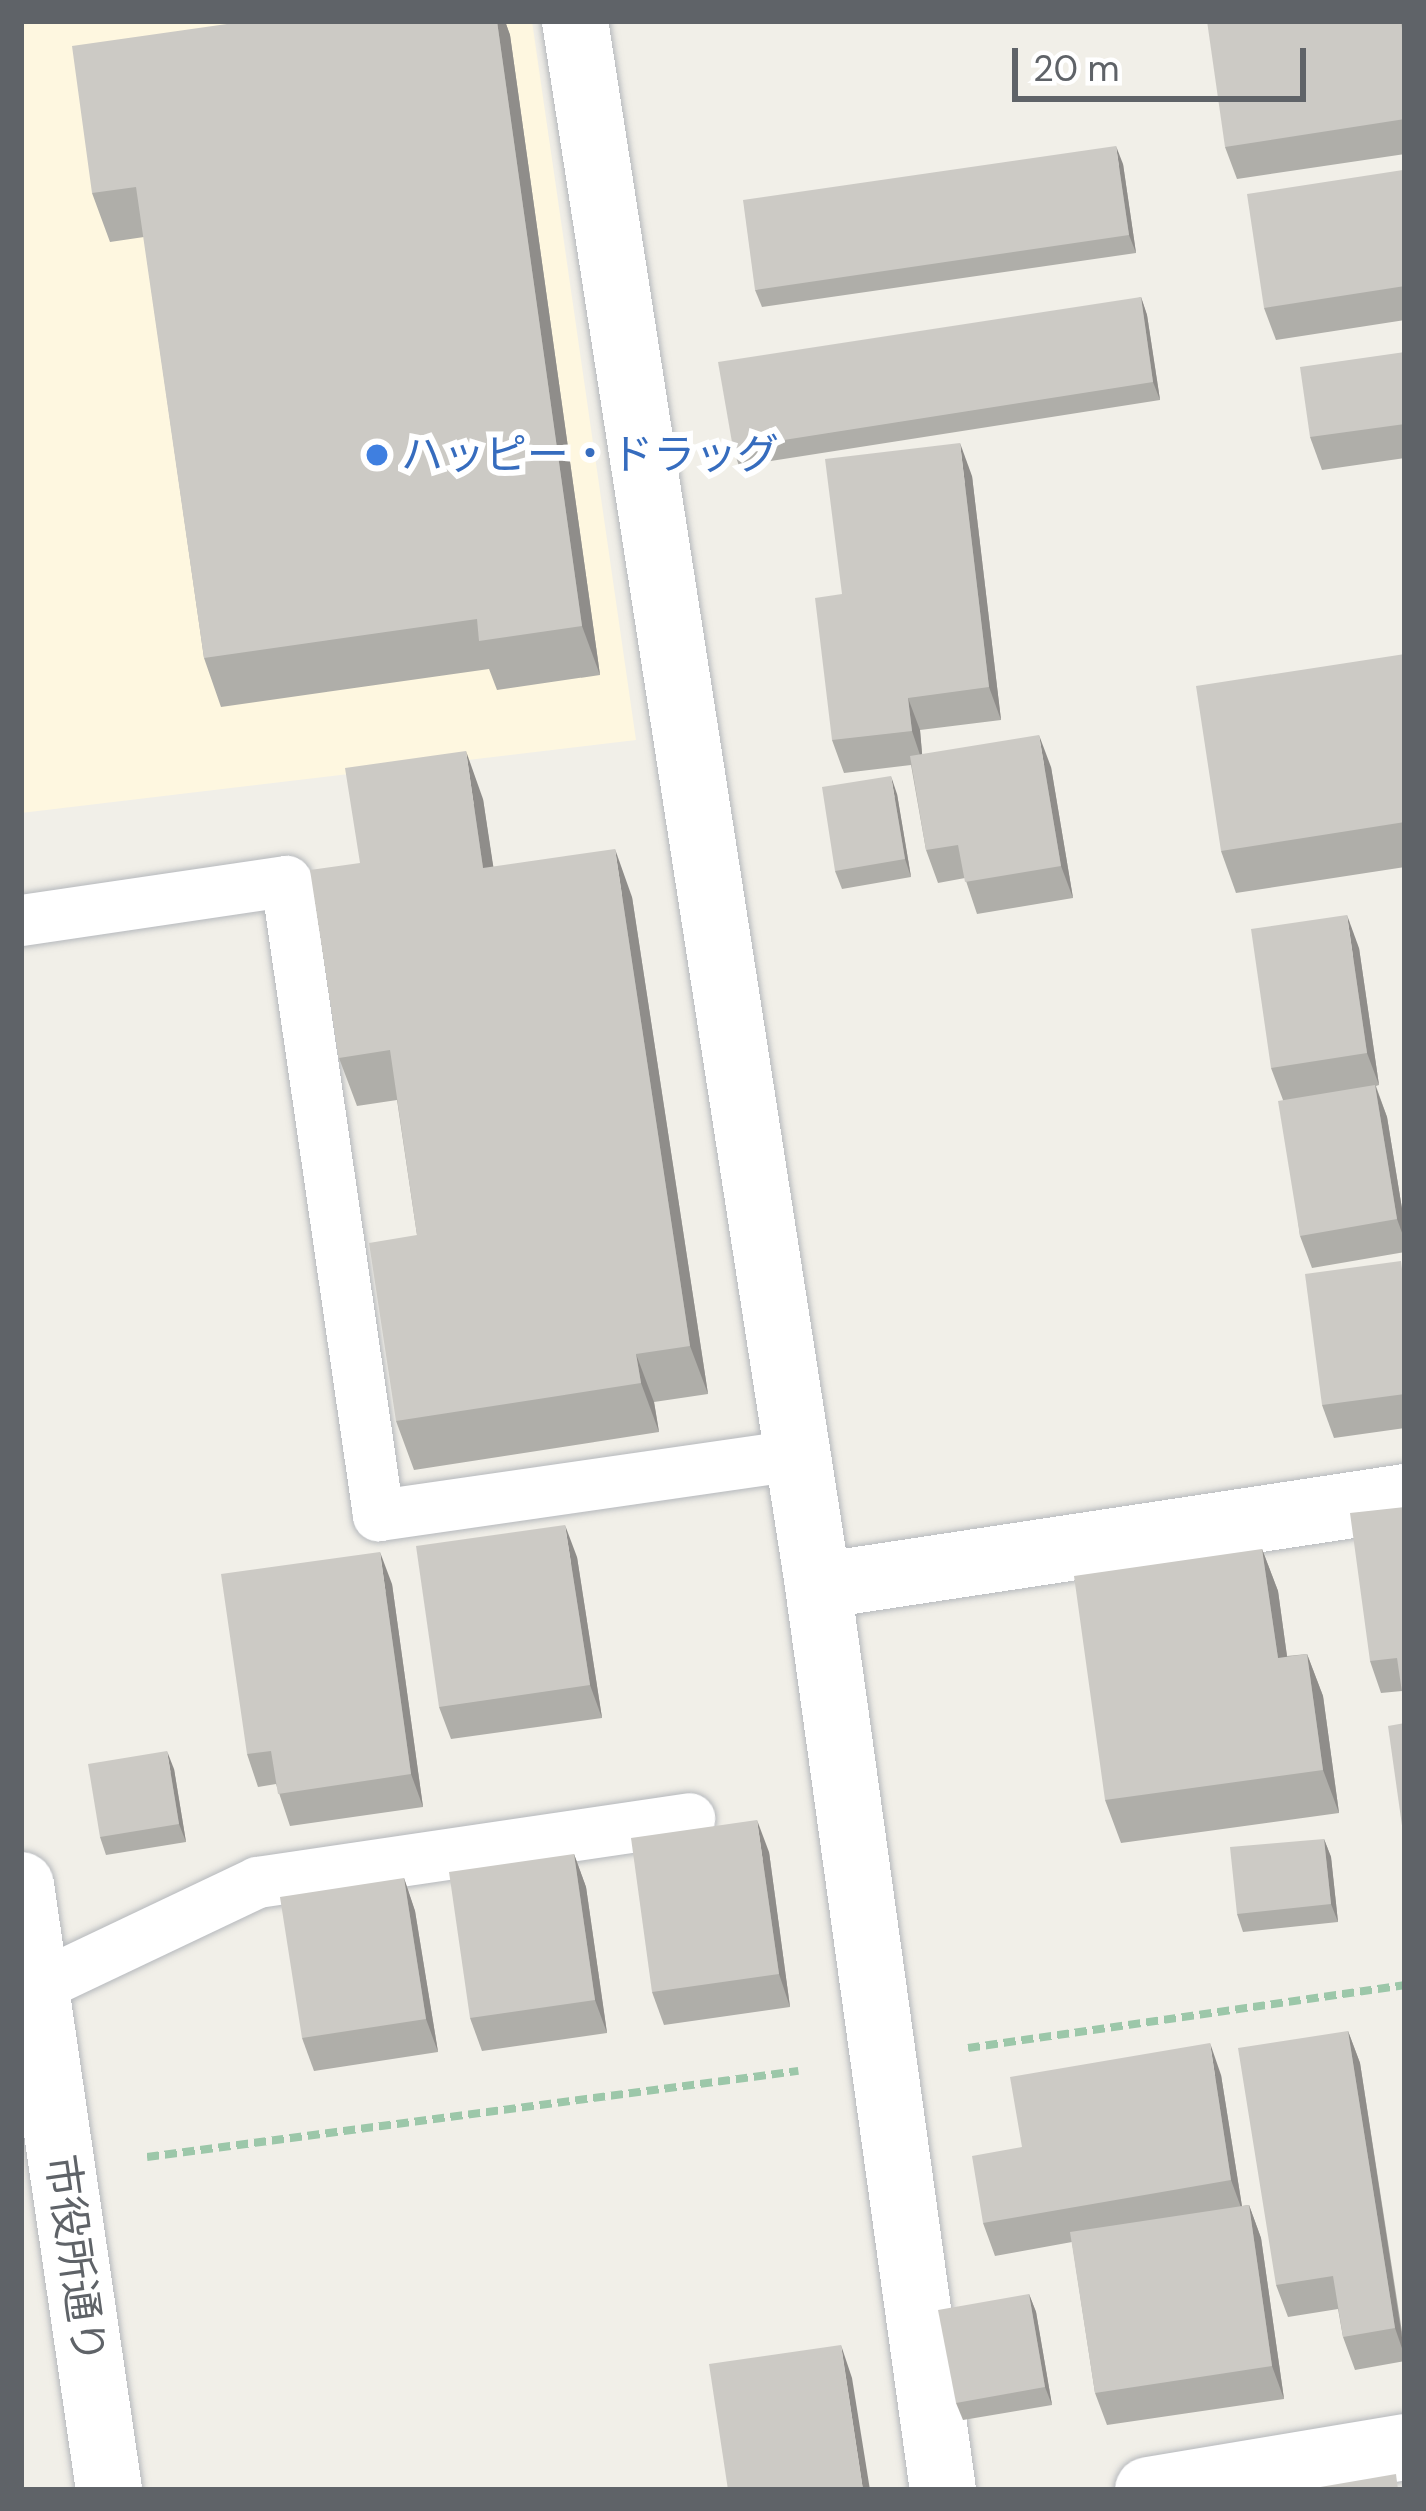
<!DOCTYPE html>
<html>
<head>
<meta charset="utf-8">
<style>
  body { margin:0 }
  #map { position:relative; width:1426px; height:2511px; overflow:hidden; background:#f1efe8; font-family:"DM Sans","Noto Sans JP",sans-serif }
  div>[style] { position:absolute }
  .commercial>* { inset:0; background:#fef7e0 }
  .path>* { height:8px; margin-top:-4px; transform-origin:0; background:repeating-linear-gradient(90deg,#9cc7a9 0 12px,transparent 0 18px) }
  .roads { filter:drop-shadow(0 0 3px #b5b8bc) drop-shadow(0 0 3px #b5b8bc) }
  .service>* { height:51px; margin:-25.5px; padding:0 25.5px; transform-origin:25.5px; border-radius:25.5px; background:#fff }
  .minor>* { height:66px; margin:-33px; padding:0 33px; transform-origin:33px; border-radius:33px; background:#fff }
  .tertiary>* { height:66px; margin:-33px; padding:0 33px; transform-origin:33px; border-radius:33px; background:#fff }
  .wall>* { inset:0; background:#afaea9 }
  .shaded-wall>* { inset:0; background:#8f8d8a }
  .building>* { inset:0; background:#cccac5 }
  .dots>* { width:33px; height:33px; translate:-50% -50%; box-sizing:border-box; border:6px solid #fff; border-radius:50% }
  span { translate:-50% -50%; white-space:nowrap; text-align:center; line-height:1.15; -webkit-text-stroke:12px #fff; paint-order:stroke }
  .shop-label { font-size:42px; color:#366cbe }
  .left { translate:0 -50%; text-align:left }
  .street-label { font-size:42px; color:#5f6368 }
  .frame { position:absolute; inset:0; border:24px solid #5f6368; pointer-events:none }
  .scale { position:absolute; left:1012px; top:48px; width:294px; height:54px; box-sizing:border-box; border:6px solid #5f6368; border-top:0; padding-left:15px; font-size:36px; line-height:42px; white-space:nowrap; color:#5f6368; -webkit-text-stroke:9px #fff; paint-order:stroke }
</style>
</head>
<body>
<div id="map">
  <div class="commercial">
    <i style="clip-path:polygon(21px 21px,532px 21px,636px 740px,21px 813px)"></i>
  </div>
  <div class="path">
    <i style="left:968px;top:2048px;width:442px;rotate:-8.2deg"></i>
    <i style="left:147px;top:2157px;width:657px;rotate:-7.53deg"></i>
  </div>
  <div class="roads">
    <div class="service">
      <i style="left:21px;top:920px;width:268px;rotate:-8.4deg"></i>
      <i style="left:286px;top:881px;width:641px;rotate:81.74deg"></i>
      <i style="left:378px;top:1515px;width:420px;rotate:-8.2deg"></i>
      <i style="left:36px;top:1987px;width:245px;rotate:-25.4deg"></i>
      <i style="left:257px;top:1882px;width:437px;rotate:-8.4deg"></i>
    </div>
    <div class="minor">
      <i style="left:575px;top:21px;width:1584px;rotate:81.17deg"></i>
      <i style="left:818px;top:1586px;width:913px;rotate:82.13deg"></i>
      <i style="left:818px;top:1586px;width:594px;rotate:-8.62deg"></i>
      <i style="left:1148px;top:2490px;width:261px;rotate:-9.5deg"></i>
    </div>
    <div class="tertiary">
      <i style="left:21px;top:1885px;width:611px;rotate:81.72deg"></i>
    </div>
  </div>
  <div class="wall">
    <i style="clip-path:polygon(248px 21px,505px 21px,510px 35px,600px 675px,497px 690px,489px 669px,221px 707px,204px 658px,144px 237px,110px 242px,92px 193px)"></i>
    <i style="clip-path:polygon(1405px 21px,1405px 154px,1237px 179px,1225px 147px)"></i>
    <i style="clip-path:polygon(1123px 164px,1136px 253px,762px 307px,755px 290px)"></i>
    <i style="clip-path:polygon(1405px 176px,1405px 320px,1276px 340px,1264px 308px)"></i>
    <i style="clip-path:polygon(1141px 297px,1147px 315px,1160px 400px,739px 466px,733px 448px)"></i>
    <i style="clip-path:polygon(1405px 352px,1405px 458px,1322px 470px,1310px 437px)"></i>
    <i style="clip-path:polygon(972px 476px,1001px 720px,920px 730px,922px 754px,1051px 767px,1073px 898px,977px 914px,965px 878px,938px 883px,926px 850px,911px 765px,844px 773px,832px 740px,842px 594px)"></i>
    <i style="clip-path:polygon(1405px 654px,1405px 867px,1236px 893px,1221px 851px)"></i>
    <i style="clip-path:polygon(897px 794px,911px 877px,842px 889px,835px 871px)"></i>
    <i style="clip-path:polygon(483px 799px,493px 867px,632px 897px,708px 1394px,654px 1402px,659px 1432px,414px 1470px,396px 1421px,417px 1235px,397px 1100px,357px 1106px,339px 1058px,360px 863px)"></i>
    <i style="clip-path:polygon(1359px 948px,1379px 1085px,1376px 1086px,1387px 1117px,1405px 1227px,1405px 1252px,1312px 1268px,1300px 1236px,1283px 1100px,1271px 1068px)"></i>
    <i style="clip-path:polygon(1405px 1272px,1405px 1428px,1334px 1438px,1322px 1405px)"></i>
    <i style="clip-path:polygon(1405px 1507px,1405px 1705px,1402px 1691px,1381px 1693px,1370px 1661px)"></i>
    <i style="clip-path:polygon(1262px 1549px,1278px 1591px,1287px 1656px,1307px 1654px,1323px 1696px,1339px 1813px,1121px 1843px,1105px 1800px)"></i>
    <i style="clip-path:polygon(577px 1557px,602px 1718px,451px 1739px,439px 1707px)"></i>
    <i style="clip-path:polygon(392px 1584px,423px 1807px,290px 1826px,276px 1784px,258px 1787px,247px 1754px)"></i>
    <i style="clip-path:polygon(174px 1769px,186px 1842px,106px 1855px,100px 1837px)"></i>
    <i style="clip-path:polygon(1324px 1839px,1331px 1857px,1338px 1922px,1243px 1932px,1237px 1914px)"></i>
    <i style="clip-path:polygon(769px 1852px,790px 2007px,664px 2025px,652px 1992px)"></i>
    <i style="clip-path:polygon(574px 1854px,586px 1887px,607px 2033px,482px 2051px,470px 2018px)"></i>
    <i style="clip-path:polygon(404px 1878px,415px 1911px,438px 2052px,314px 2071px,302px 2038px)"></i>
    <i style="clip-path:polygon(1348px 2031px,1360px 2063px,1405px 2351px,1405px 2361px,1355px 2370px,1343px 2337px,1338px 2309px,1288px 2317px,1276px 2285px)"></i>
    <i style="clip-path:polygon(1221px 2075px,1242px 2206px,1249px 2205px,1261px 2238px,1284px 2399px,1107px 2425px,1095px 2393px,1072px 2242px,995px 2256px,983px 2223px,1022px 2147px)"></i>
    <i style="clip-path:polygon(1029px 2294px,1036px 2312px,1052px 2405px,963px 2420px,956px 2403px)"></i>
  </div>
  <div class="shaded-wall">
    <i style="clip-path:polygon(497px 21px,505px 21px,510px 35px,600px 675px,582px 626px)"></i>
    <i style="clip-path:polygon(1116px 146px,1123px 164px,1136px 253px,1129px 235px)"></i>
    <i style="clip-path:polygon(1141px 297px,1147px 315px,1160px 400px,1153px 382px)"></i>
    <i style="clip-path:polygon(960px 443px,972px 476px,1001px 720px,989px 687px)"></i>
    <i style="clip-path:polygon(908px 698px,920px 730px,923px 764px,912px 731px)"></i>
    <i style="clip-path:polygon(1039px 735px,1051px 767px,1073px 898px,1061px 866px)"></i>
    <i style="clip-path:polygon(466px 751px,483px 799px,501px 917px,483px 868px)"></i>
    <i style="clip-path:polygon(891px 776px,897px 794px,911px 877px,905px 859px)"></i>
    <i style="clip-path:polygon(615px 849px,632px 897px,708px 1394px,690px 1346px)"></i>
    <i style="clip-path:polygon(1347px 915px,1359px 948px,1379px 1085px,1367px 1053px)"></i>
    <i style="clip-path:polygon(1375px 1085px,1387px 1117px,1405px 1227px,1405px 1241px,1397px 1219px)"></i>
    <i style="clip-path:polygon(636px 1354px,654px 1402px,659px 1432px,641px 1383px)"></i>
    <i style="clip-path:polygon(565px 1525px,577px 1557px,602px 1718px,590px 1685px)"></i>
    <i style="clip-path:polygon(1262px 1549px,1278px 1591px,1293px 1700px,1278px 1658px)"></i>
    <i style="clip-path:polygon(380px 1552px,392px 1584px,423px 1807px,411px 1774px)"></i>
    <i style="clip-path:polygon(1307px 1654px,1323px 1696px,1339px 1813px,1323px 1770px)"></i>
    <i style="clip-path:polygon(167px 1751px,174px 1769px,186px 1842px,179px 1824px)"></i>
    <i style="clip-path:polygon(757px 1820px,769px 1852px,790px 2007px,779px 1974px)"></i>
    <i style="clip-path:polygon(1324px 1839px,1331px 1857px,1338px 1922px,1331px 1904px)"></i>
    <i style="clip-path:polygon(574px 1854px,586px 1887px,607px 2033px,595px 2000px)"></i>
    <i style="clip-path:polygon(404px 1878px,415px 1911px,438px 2052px,426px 2019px)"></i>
    <i style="clip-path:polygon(1348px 2031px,1360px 2063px,1405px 2357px,1395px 2328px)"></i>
    <i style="clip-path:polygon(1210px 2043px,1221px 2075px,1243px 2213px,1231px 2180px)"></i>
    <i style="clip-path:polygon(1249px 2205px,1261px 2238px,1284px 2399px,1272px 2366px)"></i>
    <i style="clip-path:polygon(1029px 2294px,1036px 2312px,1052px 2405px,1045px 2387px)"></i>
    <i style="clip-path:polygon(841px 2345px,852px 2378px,870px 2490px,863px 2490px)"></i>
  </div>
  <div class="building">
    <i style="clip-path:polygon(248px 21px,497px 21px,582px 626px,479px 641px,477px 619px,204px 658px,136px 187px,92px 193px,72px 46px)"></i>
    <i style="clip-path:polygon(1207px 21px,1401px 21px,1405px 50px,1405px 119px,1225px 147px)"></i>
    <i style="clip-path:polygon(1116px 146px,1129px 235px,755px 290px,743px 200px)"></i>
    <i style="clip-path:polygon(1403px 170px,1405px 184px,1405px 286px,1264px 308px,1247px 194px)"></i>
    <i style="clip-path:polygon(1141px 297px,1153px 382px,733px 448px,718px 362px)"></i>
    <i style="clip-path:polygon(1405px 352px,1405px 424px,1310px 437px,1300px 367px)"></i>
    <i style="clip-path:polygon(960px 443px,989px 687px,908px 698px,912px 731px,832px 740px,815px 598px,842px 594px,825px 459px)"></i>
    <i style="clip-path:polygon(1405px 654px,1405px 822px,1221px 851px,1196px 686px)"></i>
    <i style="clip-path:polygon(1039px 735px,1061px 866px,965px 882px,958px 845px,926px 850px,910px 756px)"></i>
    <i style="clip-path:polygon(466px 751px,483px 868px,615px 849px,690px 1346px,636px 1354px,641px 1383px,396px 1421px,369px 1243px,417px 1235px,390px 1050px,339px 1058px,310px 870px,360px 863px,345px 768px)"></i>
    <i style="clip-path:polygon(891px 776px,905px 859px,835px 871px,822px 787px)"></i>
    <i style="clip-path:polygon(1347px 915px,1367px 1053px,1271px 1068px,1251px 929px)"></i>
    <i style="clip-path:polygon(1375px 1085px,1397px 1219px,1300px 1236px,1278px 1101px)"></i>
    <i style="clip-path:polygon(1401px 1261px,1405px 1293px,1405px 1394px,1322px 1405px,1305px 1274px)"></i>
    <i style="clip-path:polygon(1405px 1507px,1405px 1698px,1403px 1699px,1397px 1658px,1370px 1661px,1350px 1513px)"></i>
    <i style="clip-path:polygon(565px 1525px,590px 1685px,439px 1707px,416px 1546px)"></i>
    <i style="clip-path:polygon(1262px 1549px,1278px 1658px,1307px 1654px,1323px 1770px,1105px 1800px,1074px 1576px)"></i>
    <i style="clip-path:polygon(380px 1552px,411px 1774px,278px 1794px,271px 1751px,247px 1754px,221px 1574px)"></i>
    <i style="clip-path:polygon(1405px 1723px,1405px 1847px,1388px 1726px)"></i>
    <i style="clip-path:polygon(167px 1751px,179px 1824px,100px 1837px,88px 1764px)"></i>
    <i style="clip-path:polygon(757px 1820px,779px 1974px,652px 1992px,631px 1838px)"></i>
    <i style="clip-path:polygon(1324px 1839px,1331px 1904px,1237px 1914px,1230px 1847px)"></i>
    <i style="clip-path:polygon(574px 1854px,595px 2000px,470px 2018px,449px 1872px)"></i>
    <i style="clip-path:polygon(404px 1878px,426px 2019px,302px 2038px,280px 1897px)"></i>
    <i style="clip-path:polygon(1348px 2031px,1395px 2328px,1343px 2337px,1333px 2276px,1276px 2285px,1238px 2048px)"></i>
    <i style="clip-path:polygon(1210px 2043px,1231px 2180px,983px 2223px,972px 2156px,1022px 2147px,1010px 2077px)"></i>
    <i style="clip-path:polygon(1249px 2205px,1272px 2366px,1095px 2393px,1070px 2232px)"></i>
    <i style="clip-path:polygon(1029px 2294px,1045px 2387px,956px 2403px,938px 2310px)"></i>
    <i style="clip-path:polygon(841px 2345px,863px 2490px,728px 2490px,709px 2364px)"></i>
    <i style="clip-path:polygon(1396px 2474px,1398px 2490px,1303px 2490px)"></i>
  </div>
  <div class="dots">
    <i style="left:377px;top:455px;background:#3f7fe0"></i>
  </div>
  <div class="shop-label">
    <span class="left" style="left:401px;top:455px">ハッピー・ドラッグ</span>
  </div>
  <div class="street-label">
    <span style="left:75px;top:2259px;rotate:82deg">市役所通り</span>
  </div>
  <div class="frame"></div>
  <div class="scale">20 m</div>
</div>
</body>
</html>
